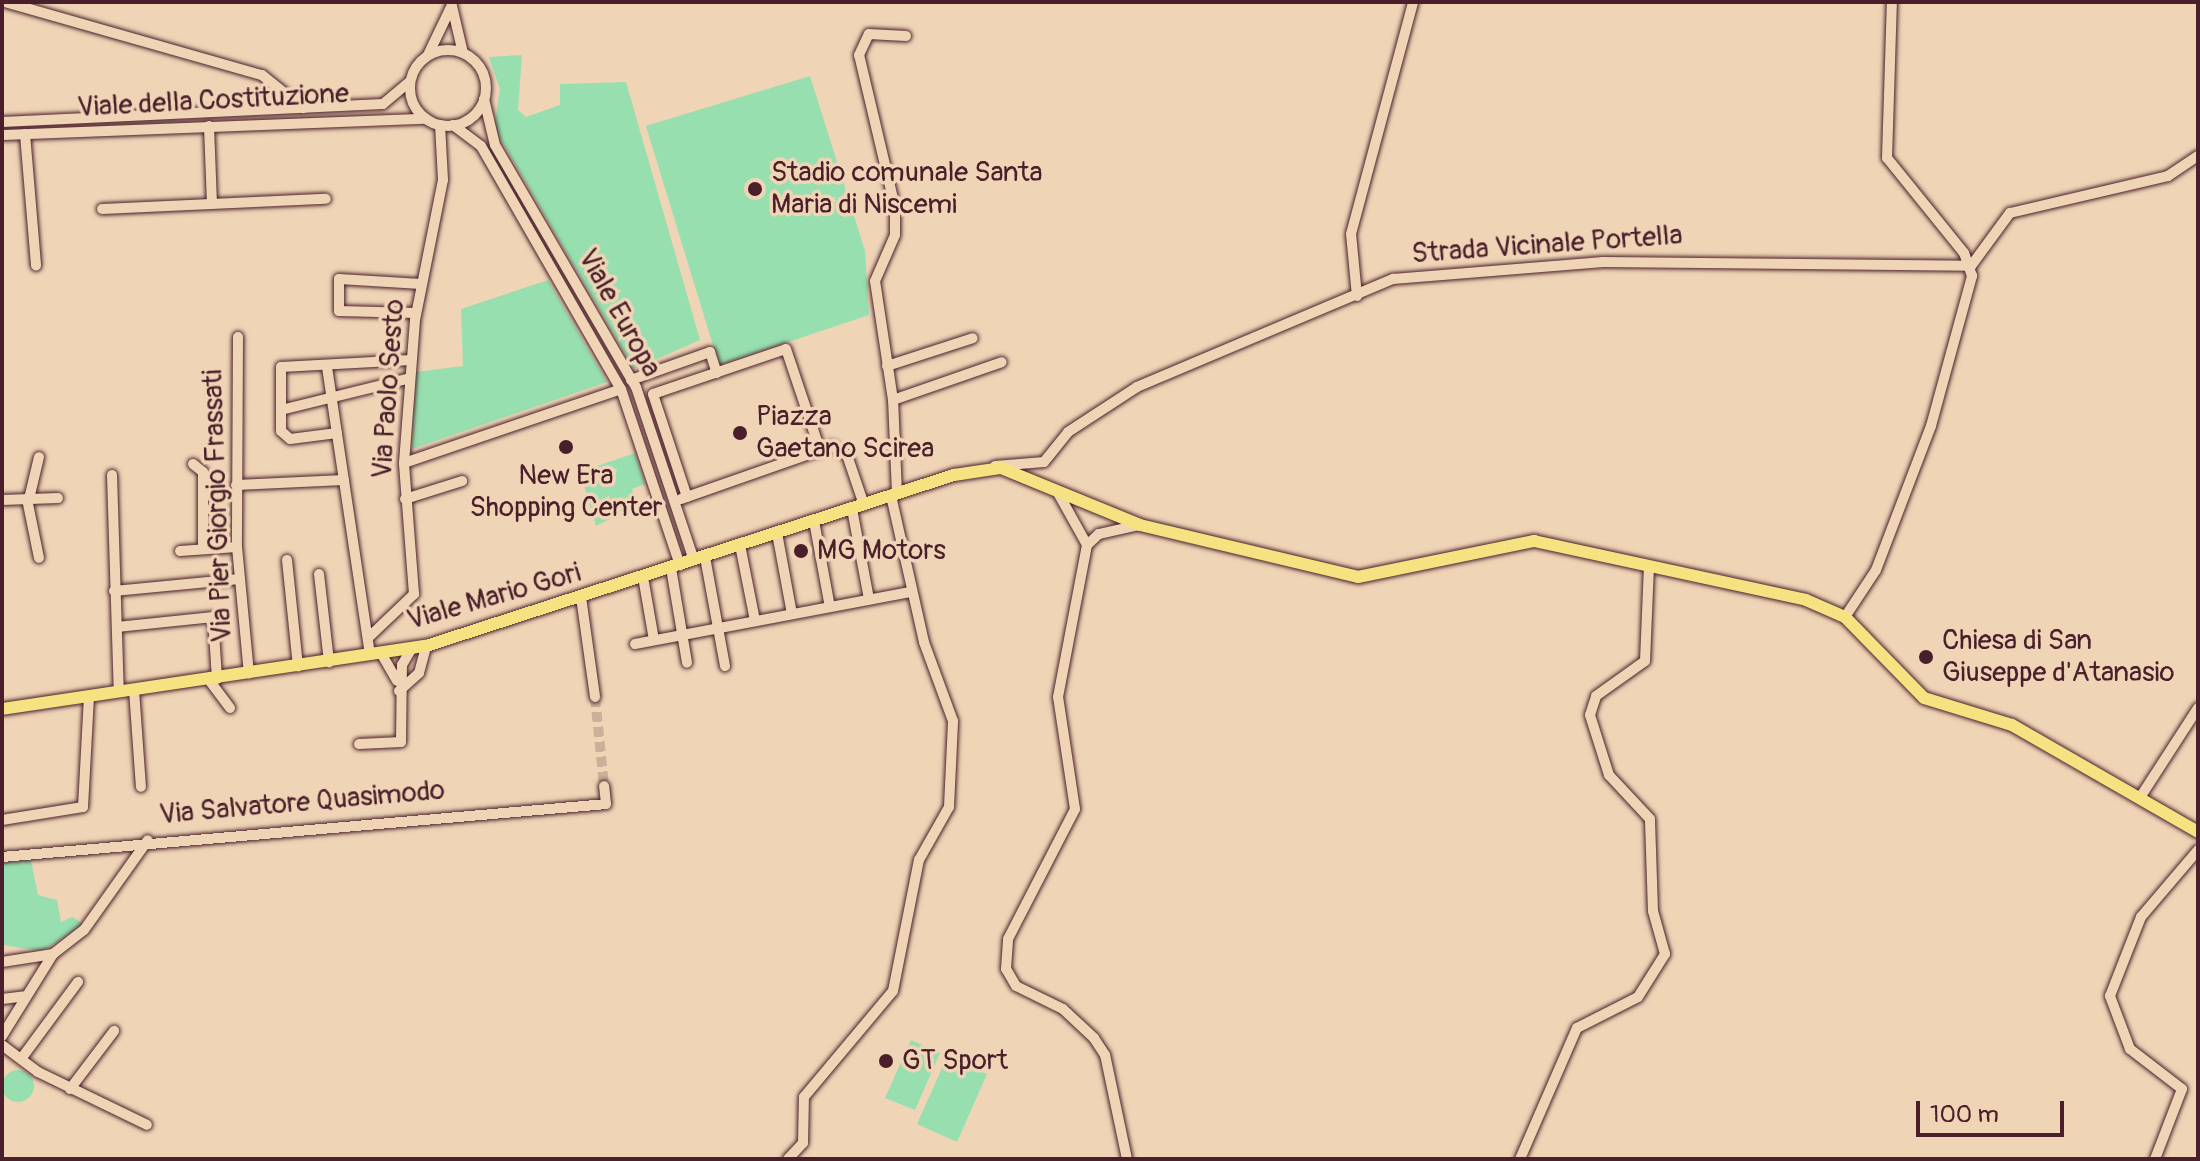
<!DOCTYPE html>
<html>
<head>
<meta charset="utf-8">
<style>
  body { margin:0 }
  #map { position:relative; width:2200px; height:1161px; overflow:hidden; background:#efd4b6; font-family:Pangolin,sans-serif }
  div>[style] { position:absolute }
  .green>* { inset:0; background:#97dfae }
  .round { border-radius:50% }
  .minor-tunnel>* { height:10px; margin-top:-5px; transform-origin:0; background:repeating-linear-gradient(90deg,#ceb09a 0 10px,transparent 0 15px) }
  .roads { filter:drop-shadow(0 0 2px #4a1f2b) drop-shadow(0 0 2px #4a1f2b) }
  .minor>* { height:10px; margin:-5px; padding:0 5px; transform-origin:5px; border-radius:5px; background:#efd4b6 }
  .minor>.ring { margin:-5px; padding:0; box-sizing:content-box; background:none; border:10px solid #efd4b6; border-radius:50% }
  .major>* { height:12px; margin:-6px; padding:0 6px; transform-origin:6px; border-radius:6px; background:#f5e382 }
  .dots>* { width:22px; height:22px; translate:-50% -50%; box-sizing:border-box; border:4px solid #efd4b6; border-radius:50% }
  span { translate:-50% -50%; white-space:nowrap; text-align:center; line-height:1.15; -webkit-text-stroke:7px #efd4b6; paint-order:stroke }
  .street-label { font-size:28px; color:#4a1f2b }
  .poi-label { font-size:28px; color:#4a1f2b }
  .left { translate:0 -50%; text-align:left }
  .frame { position:absolute; inset:0; border:4px solid #4a1f2b; pointer-events:none }
  .scale { position:absolute; left:1916px; top:1101px; width:148px; height:36px; box-sizing:border-box; border:4px solid #4a1f2b; border-top:0; padding-left:10px; font-size:24px; line-height:28px; white-space:nowrap; color:#4a1f2b; -webkit-text-stroke:6px #efd4b6; paint-order:stroke }
</style>
</head>
<body>
<div id="map">
  <div class="green">
    <i style="clip-path:polygon(522px 55px,518px 110px,526px 117px,560px 105px,560px 84px,626px 82px,700px 340px,634px 369px,494px 128px,500px 89px,489px 57px)"></i>
    <i style="clip-path:polygon(810px 76px,865px 251px,869px 315px,719px 365px,646px 126px)"></i>
    <i style="clip-path:polygon(548px 280px,607px 382px,412px 449px,416px 372px,463px 366px,461px 309px)"></i>
    <i style="clip-path:polygon(635px 453px,645px 484px,632px 489px,637px 505px,596px 526px,580px 472px)"></i>
    <i style="clip-path:polygon(31px 860px,38px 895px,57px 900px,61px 922px,72px 917px,84px 924px,43px 951px,2px 945px,2px 863px)"></i>
    <i style="clip-path:polygon(911px 1040px,940px 1053px,915px 1110px,885px 1098px)"></i>
    <i style="clip-path:polygon(947px 1057px,987px 1074px,957px 1142px,917px 1124px)"></i>
    <i class="round" style="left:2px;top:1070px;width:32px;height:32px"></i>
  </div>
  <div class="minor-tunnel">
    <i style="left:595px;top:697px;width:89px;rotate:84.2deg"></i>
  </div>
  <div class="roads">
    <div class="minor">
      <i style="left:5px;top:2px;width:267px;rotate:15.9deg"></i>
      <i style="left:262px;top:75px;width:53px;rotate:38.8deg"></i>
      <i style="left:451px;top:2px;width:52px;rotate:76.8deg"></i>
      <i class="ring" style="left:410px;top:50px;width:66px;height:66px"></i>
      <i style="left:428px;top:55px;width:51px;rotate:-64.4deg"></i>
      <i style="left:484px;top:99px;width:47px;rotate:76.6deg"></i>
      <i style="left:495px;top:145px;width:280px;rotate:59.8deg"></i>
      <i style="left:636px;top:387px;width:182px;rotate:71.5deg"></i>
      <i style="left:2px;top:122px;width:381px;rotate:-2.7deg"></i>
      <i style="left:383px;top:104px;width:35px;rotate:-40deg"></i>
      <i style="left:453px;top:125px;width:35px;rotate:37deg"></i>
      <i style="left:481px;top:146px;width:280px;rotate:60.1deg"></i>
      <i style="left:621px;top:389px;width:186px;rotate:71.5deg"></i>
      <i style="left:209px;top:126px;width:78px;rotate:87.8deg"></i>
      <i style="left:25px;top:134px;width:132px;rotate:85.2deg"></i>
      <i style="left:2px;top:135px;width:424px;rotate:-2.2deg"></i>
      <i style="left:102px;top:209px;width:224px;rotate:-2.6deg"></i>
      <i style="left:1357px;top:296px;width:62px;rotate:-95.5deg"></i>
      <i style="left:1351px;top:234px;width:240px;rotate:-75deg"></i>
      <i style="left:416px;top:313px;width:77px;rotate:-178.5deg"></i>
      <i style="left:339px;top:311px;width:32px;rotate:-90deg"></i>
      <i style="left:339px;top:279px;width:82px;rotate:3.5deg"></i>
      <i style="left:238px;top:337px;width:210px;rotate:90.3deg"></i>
      <i style="left:237px;top:547px;width:127px;rotate:84.6deg"></i>
      <i style="left:887px;top:366px;width:90px;rotate:-18deg"></i>
      <i style="left:327px;top:367px;width:291px;rotate:81.5deg"></i>
      <i style="left:631px;top:380px;width:84px;rotate:-19.5deg"></i>
      <i style="left:710px;top:352px;width:22px;rotate:72deg"></i>
      <i style="left:893px;top:400px;width:115px;rotate:-19.2deg"></i>
      <i style="left:281px;top:410px;width:133px;rotate:-13.9deg"></i>
      <i style="left:337px;top:433px;width:47px;rotate:172.7deg"></i>
      <i style="left:290px;top:439px;width:12px;rotate:-138deg"></i>
      <i style="left:281px;top:431px;width:64px;rotate:-90deg"></i>
      <i style="left:281px;top:367px;width:130px;rotate:-3.1deg"></i>
      <i style="left:404px;top:463px;width:229px;rotate:-18.8deg"></i>
      <i style="left:193px;top:464px;width:13px;rotate:39deg"></i>
      <i style="left:203px;top:472px;width:77px;rotate:90deg"></i>
      <i style="left:995px;top:466px;width:49px;rotate:-4.7deg"></i>
      <i style="left:1044px;top:462px;width:38px;rotate:-51deg"></i>
      <i style="left:1068px;top:432px;width:82px;rotate:-33.1deg"></i>
      <i style="left:1137px;top:387px;width:278px;rotate:-22.9deg"></i>
      <i style="left:1393px;top:279px;width:211px;rotate:-4.6deg"></i>
      <i style="left:1603px;top:262px;width:368px;rotate:0.6deg"></i>
      <i style="left:1971px;top:266px;width:66px;rotate:-53.7deg"></i>
      <i style="left:2010px;top:213px;width:162px;rotate:-13.2deg"></i>
      <i style="left:2168px;top:176px;width:36px;rotate:-34deg"></i>
      <i style="left:112px;top:475px;width:217px;rotate:88.2deg"></i>
      <i style="left:236px;top:485px;width:108px;rotate:-2.7deg"></i>
      <i style="left:1057px;top:491px;width:62px;rotate:60.9deg"></i>
      <i style="left:897px;top:494px;width:94px;rotate:-92.4deg"></i>
      <i style="left:893px;top:400px;width:120px;rotate:-98.6deg"></i>
      <i style="left:875px;top:281px;width:50px;rotate:-66.5deg"></i>
      <i style="left:895px;top:235px;width:28px;rotate:-90deg"></i>
      <i style="left:895px;top:207px;width:156px;rotate:-103.3deg"></i>
      <i style="left:859px;top:55px;width:23px;rotate:-65deg"></i>
      <i style="left:869px;top:34px;width:37px;rotate:3deg"></i>
      <i style="left:687px;top:497px;width:108px;rotate:-108.3deg"></i>
      <i style="left:653px;top:394px;width:140px;rotate:-18.7deg"></i>
      <i style="left:786px;top:349px;width:107px;rotate:71.4deg"></i>
      <i style="left:27px;top:499px;width:60px;rotate:78.5deg"></i>
      <i style="left:29px;top:499px;width:43px;rotate:-76.6deg"></i>
      <i style="left:405px;top:499px;width:60px;rotate:-17.5deg"></i>
      <i style="left:681px;top:499px;width:160px;rotate:-19.3deg"></i>
      <i style="left:832px;top:446px;width:17px;rotate:31deg"></i>
      <i style="left:847px;top:455px;width:53px;rotate:71.2deg"></i>
      <i style="left:2px;top:500px;width:56px;rotate:-2deg"></i>
      <i style="left:852px;top:509px;width:92px;rotate:79.3deg"></i>
      <i style="left:814px;top:521px;width:87px;rotate:79.5deg"></i>
      <i style="left:777px;top:533px;width:82px;rotate:79.5deg"></i>
      <i style="left:740px;top:545px;width:77px;rotate:78.8deg"></i>
      <i style="left:180px;top:551px;width:57px;rotate:-4deg"></i>
      <i style="left:705px;top:557px;width:111px;rotate:79.6deg"></i>
      <i style="left:287px;top:560px;width:107px;rotate:84.1deg"></i>
      <i style="left:671px;top:568px;width:96px;rotate:80.4deg"></i>
      <i style="left:319px;top:574px;width:89px;rotate:83.5deg"></i>
      <i style="left:643px;top:577px;width:64px;rotate:80.1deg"></i>
      <i style="left:114px;top:591px;width:126px;rotate:-5.5deg"></i>
      <i style="left:581px;top:597px;width:101px;rotate:82deg"></i>
      <i style="left:1845px;top:617px;width:56px;rotate:-56.6deg"></i>
      <i style="left:1876px;top:570px;width:154px;rotate:-69.1deg"></i>
      <i style="left:1931px;top:426px;width:156px;rotate:-74.7deg"></i>
      <i style="left:1972px;top:276px;width:24px;rotate:-109deg"></i>
      <i style="left:1964px;top:253px;width:122px;rotate:-129deg"></i>
      <i style="left:1887px;top:158px;width:156px;rotate:-88.2deg"></i>
      <i style="left:117px;top:627px;width:97px;rotate:-5.9deg"></i>
      <i style="left:213px;top:617px;width:62px;rotate:86.3deg"></i>
      <i style="left:368px;top:638px;width:64px;rotate:-43.7deg"></i>
      <i style="left:414px;top:594px;width:131px;rotate:-94.4deg"></i>
      <i style="left:404px;top:463px;width:143px;rotate:-85.6deg"></i>
      <i style="left:415px;top:320px;width:143px;rotate:-78.7deg"></i>
      <i style="left:443px;top:180px;width:55px;rotate:-93.1deg"></i>
      <i style="left:635px;top:644px;width:280px;rotate:-10.7deg"></i>
      <i style="left:381px;top:653px;width:32px;rotate:60deg"></i>
      <i style="left:209px;top:680px;width:35px;rotate:53deg"></i>
      <i style="left:134px;top:690px;width:97px;rotate:85.9deg"></i>
      <i style="left:399px;top:691px;width:27px;rotate:-42deg"></i>
      <i style="left:419px;top:673px;width:28px;rotate:-75deg"></i>
      <i style="left:359px;top:744px;width:42px;rotate:-2.7deg"></i>
      <i style="left:401px;top:742px;width:77px;rotate:-89.3deg"></i>
      <i style="left:402px;top:665px;width:20px;rotate:-60deg"></i>
      <i style="left:2141px;top:796px;width:105px;rotate:-57.1deg"></i>
      <i style="left:2px;top:820px;width:82px;rotate:-9.1deg"></i>
      <i style="left:83px;top:807px;width:110px;rotate:-86.9deg"></i>
      <i style="left:2px;top:857px;width:606px;rotate:-5.01deg"></i>
      <i style="left:606px;top:804px;width:18px;rotate:-96deg"></i>
      <i style="left:2px;top:962px;width:52px;rotate:-8.9deg"></i>
      <i style="left:2px;top:999px;width:23px;rotate:-7deg"></i>
      <i style="left:2px;top:1036px;width:97px;rotate:-58.1deg"></i>
      <i style="left:53px;top:954px;width:39px;rotate:-38deg"></i>
      <i style="left:84px;top:930px;width:110px;rotate:-54.6deg"></i>
      <i style="left:2px;top:1045px;width:45px;rotate:36.9deg"></i>
      <i style="left:38px;top:1072px;width:121px;rotate:25.9deg"></i>
      <i style="left:21px;top:1059px;width:96px;rotate:-53.5deg"></i>
      <i style="left:70px;top:1089px;width:73px;rotate:-52.8deg"></i>
      <i style="left:788px;top:1159px;width:22px;rotate:-47deg"></i>
      <i style="left:803px;top:1143px;width:46px;rotate:-88.8deg"></i>
      <i style="left:804px;top:1097px;width:138px;rotate:-50deg"></i>
      <i style="left:893px;top:991px;width:134px;rotate:-78.8deg"></i>
      <i style="left:919px;top:860px;width:61px;rotate:-60.5deg"></i>
      <i style="left:949px;top:807px;width:86px;rotate:-87.3deg"></i>
      <i style="left:953px;top:721px;width:84px;rotate:-110.2deg"></i>
      <i style="left:924px;top:642px;width:150px;rotate:-102.7deg"></i>
      <i style="left:1127px;top:1159px;width:106px;rotate:-101.9deg"></i>
      <i style="left:1105px;top:1055px;width:20px;rotate:-123deg"></i>
      <i style="left:1094px;top:1038px;width:42px;rotate:-136.9deg"></i>
      <i style="left:1063px;top:1009px;width:52px;rotate:-153.9deg"></i>
      <i style="left:1016px;top:986px;width:20px;rotate:-120deg"></i>
      <i style="left:1006px;top:969px;width:30px;rotate:-86deg"></i>
      <i style="left:1008px;top:939px;width:146px;rotate:-62.7deg"></i>
      <i style="left:1075px;top:809px;width:113px;rotate:-98.6deg"></i>
      <i style="left:1058px;top:697px;width:155px;rotate:-79.2deg"></i>
      <i style="left:1087px;top:545px;width:16px;rotate:-43deg"></i>
      <i style="left:1099px;top:534px;width:41px;rotate:-12.7deg"></i>
      <i style="left:1520px;top:1159px;width:143px;rotate:-66.5deg"></i>
      <i style="left:1577px;top:1028px;width:68px;rotate:-26.9deg"></i>
      <i style="left:1638px;top:997px;width:51px;rotate:-57.9deg"></i>
      <i style="left:1665px;top:954px;width:45px;rotate:-105.6deg"></i>
      <i style="left:1653px;top:911px;width:92px;rotate:-91.9deg"></i>
      <i style="left:1650px;top:819px;width:60px;rotate:-133deg"></i>
      <i style="left:1609px;top:775px;width:63px;rotate:-107.6deg"></i>
      <i style="left:1590px;top:715px;width:20px;rotate:-72deg"></i>
      <i style="left:1596px;top:696px;width:60px;rotate:-35.5deg"></i>
      <i style="left:1645px;top:661px;width:95px;rotate:-87.6deg"></i>
      <i style="left:2155px;top:1159px;width:75px;rotate:-68.9deg"></i>
      <i style="left:2182px;top:1089px;width:66px;rotate:-142.4deg"></i>
      <i style="left:2130px;top:1049px;width:57px;rotate:-110.7deg"></i>
      <i style="left:2110px;top:996px;width:85px;rotate:-68.6deg"></i>
      <i style="left:2141px;top:917px;width:88px;rotate:-49.6deg"></i>
    </div>
    <div class="major">
      <i style="left:2px;top:709px;width:429px;rotate:-8.5deg"></i>
      <i style="left:426px;top:646px;width:555px;rotate:-17.95deg"></i>
      <i style="left:954px;top:475px;width:48px;rotate:-8.5deg"></i>
      <i style="left:1001px;top:468px;width:150px;rotate:22.3deg"></i>
      <i style="left:1140px;top:525px;width:224px;rotate:13.4deg"></i>
      <i style="left:1358px;top:577px;width:180px;rotate:-11.6deg"></i>
      <i style="left:1534px;top:541px;width:278px;rotate:12.2deg"></i>
      <i style="left:1806px;top:600px;width:43px;rotate:23.6deg"></i>
      <i style="left:1845px;top:617px;width:113px;rotate:45.7deg"></i>
      <i style="left:1924px;top:698px;width:92px;rotate:17.1deg"></i>
      <i style="left:2012px;top:725px;width:215px;rotate:29.9deg"></i>
    </div>
  </div>
  <div class="dots">
    <i style="left:755px;top:189px;background:#4a1f2b"></i>
    <i style="left:740px;top:433px;background:#4a1f2b"></i>
    <i style="left:566px;top:447px;background:#4a1f2b"></i>
    <i style="left:801px;top:551px;background:#4a1f2b"></i>
    <i style="left:1926px;top:657px;background:#4a1f2b"></i>
    <i style="left:886px;top:1061px;background:#4a1f2b"></i>
  </div>
  <div class="street-label">
    <span style="left:213px;top:101px;rotate:-3deg">Viale della Costituzione</span>
    <span style="left:1547px;top:245px;rotate:-4deg">Strada Vicinale Portella</span>
    <span style="left:619px;top:313px;rotate:61deg">Viale Europa</span>
    <span style="left:389px;top:389px;rotate:-86deg">Via Paolo Sesto</span>
    <span style="left:218px;top:506px;rotate:-92deg">Via Pier Giorgio Frassati</span>
    <span style="left:494px;top:597px;rotate:-16deg">Viale Mario Gori</span>
    <span style="left:302px;top:803px;rotate:-5deg">Via Salvatore Quasimodo</span>
  </div>
  <div class="poi-label">
    <span class="left" style="left:771px;top:189px">Stadio comunale Santa<br>Maria di Niscemi</span>
    <span class="left" style="left:756px;top:433px">Piazza<br>Gaetano Scirea</span>
    <span style="left:566px;top:492px">New Era<br>Shopping Center</span>
    <span class="left" style="left:817px;top:551px">MG Motors</span>
    <span class="left" style="left:1942px;top:657px">Chiesa di San<br>Giuseppe d'Atanasio</span>
    <span class="left" style="left:902px;top:1061px">GT Sport</span>
  </div>
  <div class="frame"></div>
  <div class="scale">100 m</div>
</div>
</body>
</html>
